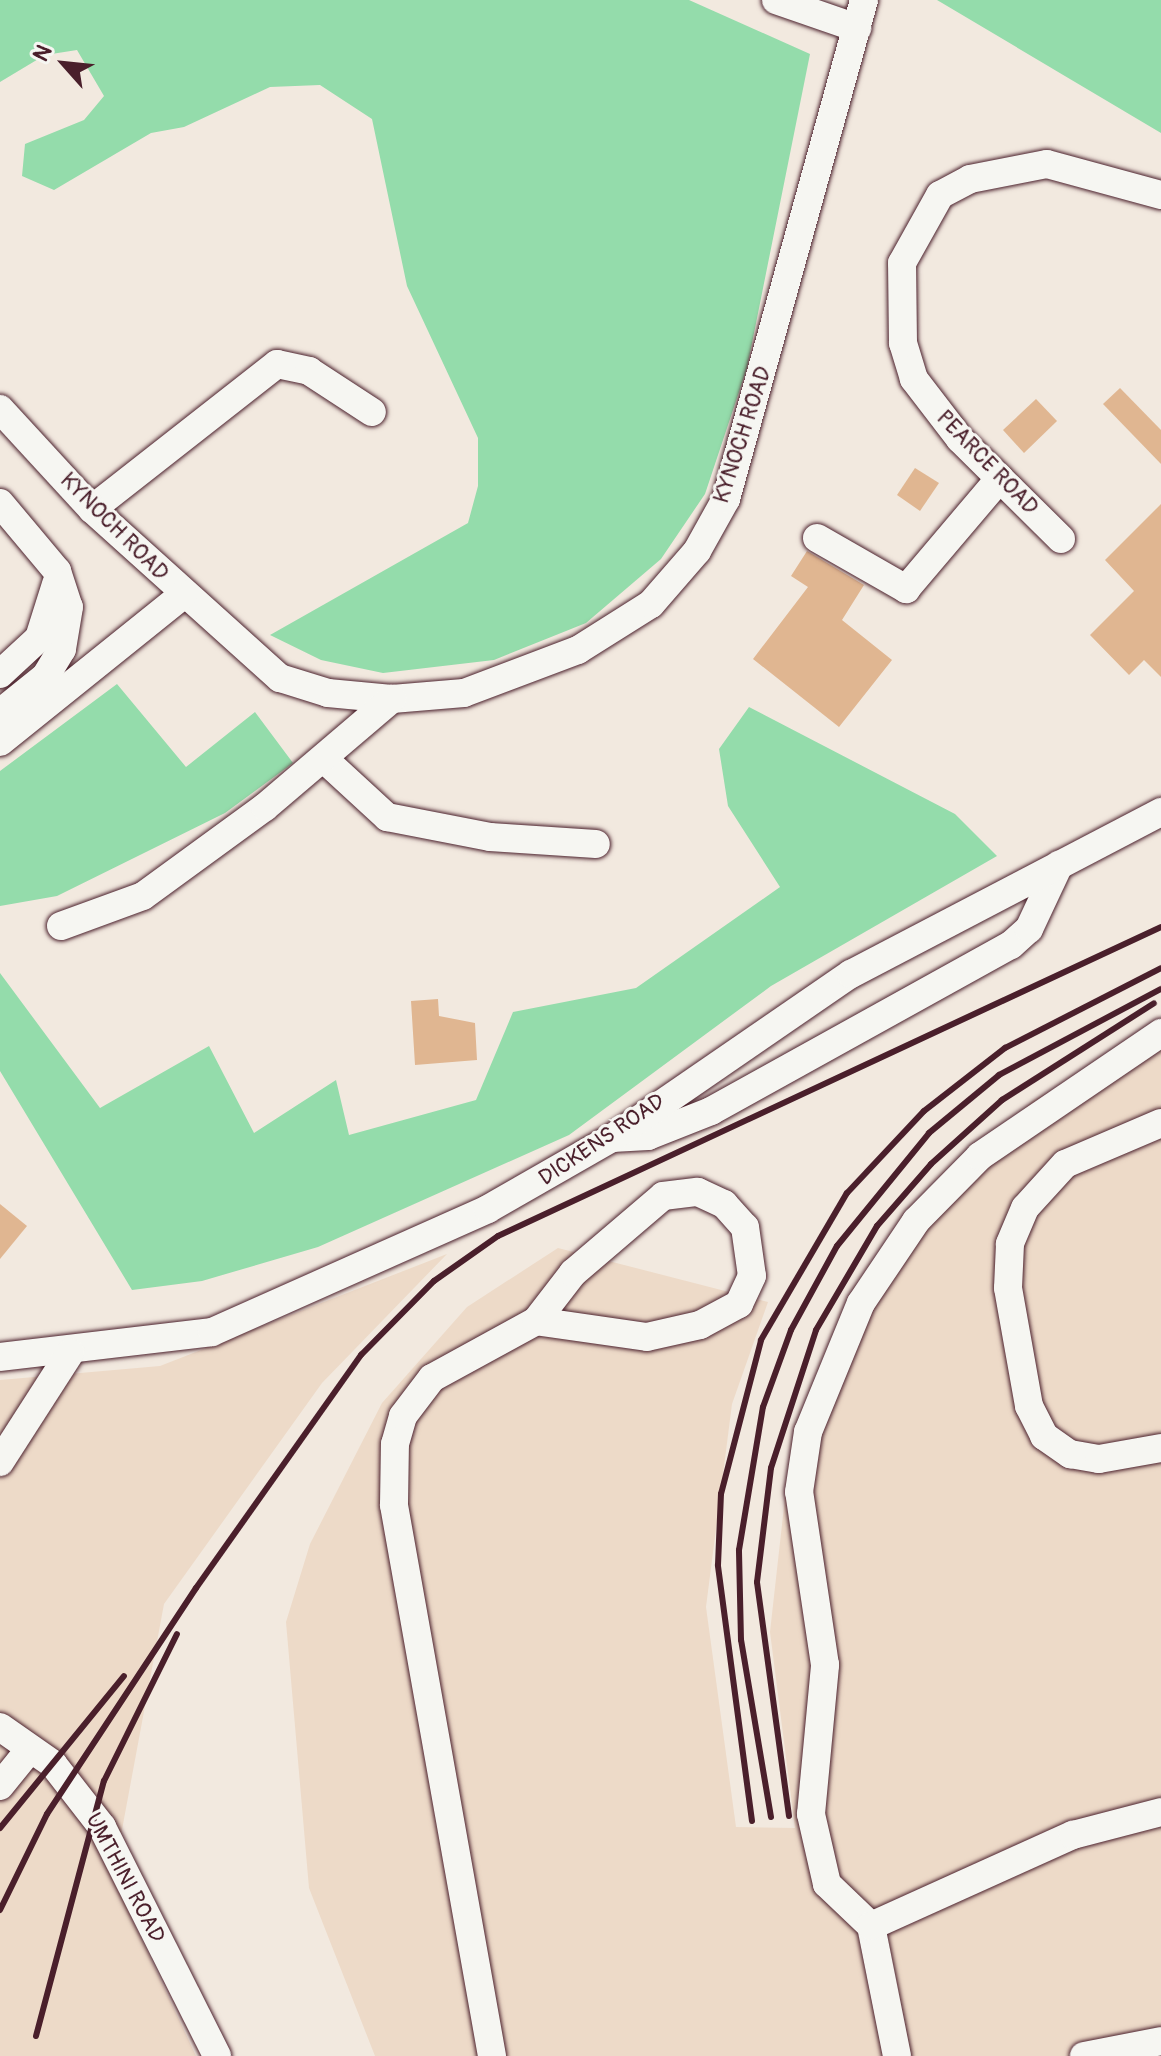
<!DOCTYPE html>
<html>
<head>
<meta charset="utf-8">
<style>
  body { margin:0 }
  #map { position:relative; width:1161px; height:2056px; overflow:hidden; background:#f2e9df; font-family:Pangolin,sans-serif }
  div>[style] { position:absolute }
  .built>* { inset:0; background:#eddac8 }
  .green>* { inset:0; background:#94dcab }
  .building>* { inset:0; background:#e0b691 }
  .roads { filter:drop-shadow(0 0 2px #4a1f2b) drop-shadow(0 0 2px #4a1f2b) }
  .minor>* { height:28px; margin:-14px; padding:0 14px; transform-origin:14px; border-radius:14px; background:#f6f6f2 }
  .rail>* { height:6px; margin:-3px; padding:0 3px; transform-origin:3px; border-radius:3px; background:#4a1f2b }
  span { translate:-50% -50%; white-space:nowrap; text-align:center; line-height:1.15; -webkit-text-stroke:6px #f6f6f2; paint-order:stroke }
  .street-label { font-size:22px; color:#4a1f2b }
  .north { position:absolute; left:24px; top:24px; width:80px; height:80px; -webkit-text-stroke:6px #f6f6f2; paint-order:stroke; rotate:297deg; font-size:22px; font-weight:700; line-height:32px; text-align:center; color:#4a1f2b }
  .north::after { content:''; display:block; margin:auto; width:28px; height:36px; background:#4a1f2b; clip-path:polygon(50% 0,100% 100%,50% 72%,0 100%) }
</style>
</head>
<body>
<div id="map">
  <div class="built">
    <i style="clip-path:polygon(1161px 1031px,1161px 2056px,375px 2056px,309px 1888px,286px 1622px,310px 1544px,382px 1403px,467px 1307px,558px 1248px,768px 1302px,732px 1404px,706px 1607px,736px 1827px,795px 1828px,770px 1632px,790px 1453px,853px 1288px,1032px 1101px)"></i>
    <i style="clip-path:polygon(447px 1254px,322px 1383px,164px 1604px,113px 1878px,196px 2056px,0 2056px,0 1380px,160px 1366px)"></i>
  </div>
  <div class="green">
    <i style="clip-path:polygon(0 0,689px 0,810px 54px,747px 368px,705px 494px,661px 559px,586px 623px,494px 660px,383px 673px,321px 660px,270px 635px,468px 523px,478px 486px,478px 438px,407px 286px,372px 119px,320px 85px,270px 87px,184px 127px,151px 133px,54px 190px,22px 176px,25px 144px,84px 120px,104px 96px,77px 50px,45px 55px,0 82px)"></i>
    <i style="clip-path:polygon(937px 0,1161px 0,1161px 133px)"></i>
    <i style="clip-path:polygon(117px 684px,186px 767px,255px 712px,293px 763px,225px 813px,57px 896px,0 906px,0 771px)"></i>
    <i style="clip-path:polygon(749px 707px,955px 814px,997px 856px,771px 986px,569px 1135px,318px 1247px,202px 1281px,132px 1290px,0 1071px,0 973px,100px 1108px,209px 1046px,254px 1133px,336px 1080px,349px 1135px,476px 1100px,513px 1012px,636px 988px,780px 887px,728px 806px,719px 749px)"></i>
  </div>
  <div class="building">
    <i style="clip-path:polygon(1120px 388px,1161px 430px,1161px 464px,1103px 404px)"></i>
    <i style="clip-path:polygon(1036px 399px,1057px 421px,1024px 453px,1003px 430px)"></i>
    <i style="clip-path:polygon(915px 468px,939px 483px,920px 511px,897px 495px)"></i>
    <i style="clip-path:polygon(1161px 504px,1161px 677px,1144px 660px,1129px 675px,1090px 635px,1134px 591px,1105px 560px)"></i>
    <i style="clip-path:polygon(807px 551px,864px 585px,842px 620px,892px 660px,839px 727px,753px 659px,808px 587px,791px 576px)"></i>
    <i style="clip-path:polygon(438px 999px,439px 1016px,475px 1023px,477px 1060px,415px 1065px,411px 1001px)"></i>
    <i style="clip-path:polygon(0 1204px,27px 1226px,0 1259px)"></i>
  </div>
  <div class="roads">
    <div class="minor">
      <i style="left:776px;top:0;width:86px;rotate:19.1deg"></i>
      <i style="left:0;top:409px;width:136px;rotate:47.4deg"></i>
      <i style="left:92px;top:509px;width:253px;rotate:42deg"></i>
      <i style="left:280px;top:678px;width:50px;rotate:17.4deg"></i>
      <i style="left:328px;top:693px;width:64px;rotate:5.4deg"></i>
      <i style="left:392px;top:699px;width:72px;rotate:-4.8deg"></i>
      <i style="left:464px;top:693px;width:122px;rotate:-20.7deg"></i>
      <i style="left:578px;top:650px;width:86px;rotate:-32.2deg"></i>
      <i style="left:651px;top:604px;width:70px;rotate:-49deg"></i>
      <i style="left:697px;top:551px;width:60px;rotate:-60.9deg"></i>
      <i style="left:726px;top:499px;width:518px;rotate:-74.54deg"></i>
      <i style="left:0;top:503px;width:89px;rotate:50deg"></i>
      <i style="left:57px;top:571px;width:38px;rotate:72deg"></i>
      <i style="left:69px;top:607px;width:43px;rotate:99.5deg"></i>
      <i style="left:62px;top:649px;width:31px;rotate:121deg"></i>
      <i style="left:46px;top:676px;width:59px;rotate:141.2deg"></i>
      <i style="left:92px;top:509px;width:235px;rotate:-38.1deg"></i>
      <i style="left:277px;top:364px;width:33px;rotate:12deg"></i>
      <i style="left:309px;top:371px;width:75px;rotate:33.1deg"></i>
      <i style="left:817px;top:538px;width:103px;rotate:29.8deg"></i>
      <i style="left:906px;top:589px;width:145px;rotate:-49.7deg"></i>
      <i style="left:1061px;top:539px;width:142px;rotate:-135.3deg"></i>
      <i style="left:960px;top:439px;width:76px;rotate:-127.5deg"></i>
      <i style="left:914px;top:379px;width:38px;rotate:-107deg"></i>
      <i style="left:903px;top:343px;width:80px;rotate:-90.7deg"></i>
      <i style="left:902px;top:263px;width:78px;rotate:-60.8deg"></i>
      <i style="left:940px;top:195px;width:34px;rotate:-28deg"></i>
      <i style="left:970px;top:179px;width:78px;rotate:-11deg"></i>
      <i style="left:1047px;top:164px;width:118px;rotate:15.2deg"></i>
      <i style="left:0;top:674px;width:53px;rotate:-42.7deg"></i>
      <i style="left:39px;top:638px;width:57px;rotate:-72.5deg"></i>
      <i style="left:0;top:742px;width:235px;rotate:-38.8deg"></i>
      <i style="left:324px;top:759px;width:86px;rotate:42.6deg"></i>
      <i style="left:387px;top:817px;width:105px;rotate:11deg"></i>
      <i style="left:490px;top:837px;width:106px;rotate:3.8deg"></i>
      <i style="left:61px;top:926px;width:87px;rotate:-20.1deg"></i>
      <i style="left:143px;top:896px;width:151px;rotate:-36.1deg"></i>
      <i style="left:265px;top:807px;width:167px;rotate:-40.4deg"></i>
      <i style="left:1161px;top:1123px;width:104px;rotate:156.9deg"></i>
      <i style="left:1065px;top:1164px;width:59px;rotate:132.3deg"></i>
      <i style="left:1025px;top:1208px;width:39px;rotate:113deg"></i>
      <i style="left:1010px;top:1244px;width:44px;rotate:92.6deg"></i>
      <i style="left:1008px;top:1288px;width:120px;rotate:79.9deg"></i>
      <i style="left:1029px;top:1406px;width:34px;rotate:63deg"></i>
      <i style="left:1044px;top:1436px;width:32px;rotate:35deg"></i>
      <i style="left:1070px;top:1454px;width:29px;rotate:10deg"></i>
      <i style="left:1099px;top:1459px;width:63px;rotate:-10.1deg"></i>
      <i style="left:612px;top:1138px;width:36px;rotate:-3deg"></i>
      <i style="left:648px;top:1136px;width:68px;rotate:-21.6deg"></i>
      <i style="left:711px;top:1111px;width:343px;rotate:-29deg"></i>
      <i style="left:1011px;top:945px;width:24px;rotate:-42deg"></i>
      <i style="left:1029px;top:929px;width:71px;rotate:-64.9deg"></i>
      <i style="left:0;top:1357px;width:213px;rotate:-6.7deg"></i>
      <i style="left:212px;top:1332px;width:302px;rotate:-24deg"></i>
      <i style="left:488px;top:1209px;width:143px;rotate:-29.8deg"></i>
      <i style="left:612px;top:1138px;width:290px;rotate:-34.5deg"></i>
      <i style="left:851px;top:974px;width:350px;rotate:-27.6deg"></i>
      <i style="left:0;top:1462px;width:130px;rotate:-57.3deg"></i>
      <i style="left:0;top:1727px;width:65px;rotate:34.9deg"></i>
      <i style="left:53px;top:1764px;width:80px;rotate:52.1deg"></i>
      <i style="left:102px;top:1827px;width:256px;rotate:63.3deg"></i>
      <i style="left:0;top:1786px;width:48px;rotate:-51deg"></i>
      <i style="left:871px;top:1926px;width:61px;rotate:-136.3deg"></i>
      <i style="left:827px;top:1884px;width:72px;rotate:-102.9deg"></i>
      <i style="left:811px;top:1814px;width:150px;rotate:-84.6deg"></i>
      <i style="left:825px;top:1665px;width:175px;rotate:-98.5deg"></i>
      <i style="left:799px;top:1492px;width:61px;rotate:-81.5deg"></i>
      <i style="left:808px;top:1432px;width:139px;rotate:-67.7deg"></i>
      <i style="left:861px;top:1303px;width:99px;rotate:-56.1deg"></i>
      <i style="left:916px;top:1221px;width:91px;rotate:-45.4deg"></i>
      <i style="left:980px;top:1156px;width:219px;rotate:-34.2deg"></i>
      <i style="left:492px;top:2056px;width:560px;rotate:-100.09deg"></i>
      <i style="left:394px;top:1505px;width:61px;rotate:-89.1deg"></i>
      <i style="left:395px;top:1444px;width:29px;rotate:-74deg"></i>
      <i style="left:403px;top:1416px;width:48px;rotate:-52.7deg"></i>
      <i style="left:432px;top:1378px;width:119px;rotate:-28.7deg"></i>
      <i style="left:536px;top:1321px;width:61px;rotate:-52.4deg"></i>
      <i style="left:573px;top:1273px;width:118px;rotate:-40.5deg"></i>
      <i style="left:663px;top:1196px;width:35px;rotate:-7deg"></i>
      <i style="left:698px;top:1192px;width:29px;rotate:25deg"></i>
      <i style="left:724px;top:1204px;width:31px;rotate:48deg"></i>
      <i style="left:745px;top:1227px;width:49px;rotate:81.9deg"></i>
      <i style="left:752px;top:1276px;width:31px;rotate:115deg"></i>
      <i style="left:739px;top:1304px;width:44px;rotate:151.7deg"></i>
      <i style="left:700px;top:1325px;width:54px;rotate:167.2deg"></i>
      <i style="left:647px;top:1337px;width:112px;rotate:-171.8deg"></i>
      <i style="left:897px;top:2056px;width:133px;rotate:-101.3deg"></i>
      <i style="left:871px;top:1926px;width:222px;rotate:-24.3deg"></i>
      <i style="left:1073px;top:1835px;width:91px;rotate:-14.6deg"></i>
      <i style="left:1084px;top:2056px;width:78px;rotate:-11deg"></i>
    </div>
  </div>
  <div class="rail">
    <i style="left:789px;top:1816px;width:236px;rotate:-97.8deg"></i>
    <i style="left:757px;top:1582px;width:115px;rotate:-83deg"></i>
    <i style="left:771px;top:1468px;width:145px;rotate:-71.9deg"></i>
    <i style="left:816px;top:1330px;width:121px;rotate:-59.6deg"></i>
    <i style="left:877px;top:1226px;width:82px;rotate:-48.9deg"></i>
    <i style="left:931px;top:1164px;width:96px;rotate:-42deg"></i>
    <i style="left:1002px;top:1100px;width:180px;rotate:-32.5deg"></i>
    <i style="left:771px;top:1817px;width:180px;rotate:-99.6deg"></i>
    <i style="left:741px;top:1640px;width:90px;rotate:-91.3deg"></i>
    <i style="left:739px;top:1550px;width:145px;rotate:-80.5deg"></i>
    <i style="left:763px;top:1407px;width:82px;rotate:-70deg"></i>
    <i style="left:791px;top:1330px;width:96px;rotate:-61.3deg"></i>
    <i style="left:837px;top:1246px;width:146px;rotate:-50.8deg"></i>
    <i style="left:929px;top:1133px;width:91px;rotate:-39.6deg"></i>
    <i style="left:999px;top:1075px;width:183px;rotate:-28deg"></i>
    <i style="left:752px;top:1821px;width:258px;rotate:-97.6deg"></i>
    <i style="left:718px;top:1565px;width:71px;rotate:-87.6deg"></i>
    <i style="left:721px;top:1494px;width:159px;rotate:-75.4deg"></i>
    <i style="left:761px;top:1340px;width:170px;rotate:-59.7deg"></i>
    <i style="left:847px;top:1193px;width:112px;rotate:-46.8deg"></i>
    <i style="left:924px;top:1111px;width:103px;rotate:-37.9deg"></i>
    <i style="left:1005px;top:1048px;width:175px;rotate:-27.1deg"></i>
    <i style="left:0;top:1828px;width:196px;rotate:-50.8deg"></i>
    <i style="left:0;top:1910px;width:107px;rotate:-63.9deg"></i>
    <i style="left:47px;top:1814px;width:271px;rotate:-56.6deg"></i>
    <i style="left:196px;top:1588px;width:286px;rotate:-54.7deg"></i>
    <i style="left:361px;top:1355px;width:104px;rotate:-45.4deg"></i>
    <i style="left:434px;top:1281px;width:78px;rotate:-35.1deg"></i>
    <i style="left:498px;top:1236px;width:731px;rotate:-24.99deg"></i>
    <i style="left:36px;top:2036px;width:264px;rotate:-75.1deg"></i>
    <i style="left:104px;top:1781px;width:164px;rotate:-63.6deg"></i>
  </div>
  <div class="street-label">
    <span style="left:743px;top:435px;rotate:-72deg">KYNOCH ROAD</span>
    <span style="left:987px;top:463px;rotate:46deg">PEARCE ROAD</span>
    <span style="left:114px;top:527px;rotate:45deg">KYNOCH ROAD</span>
    <span style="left:602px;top:1140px;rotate:-34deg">DICKENS ROAD</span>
    <span style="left:125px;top:1878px;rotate:62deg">UMTHINI ROAD</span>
  </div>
  <div class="north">N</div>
</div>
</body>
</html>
